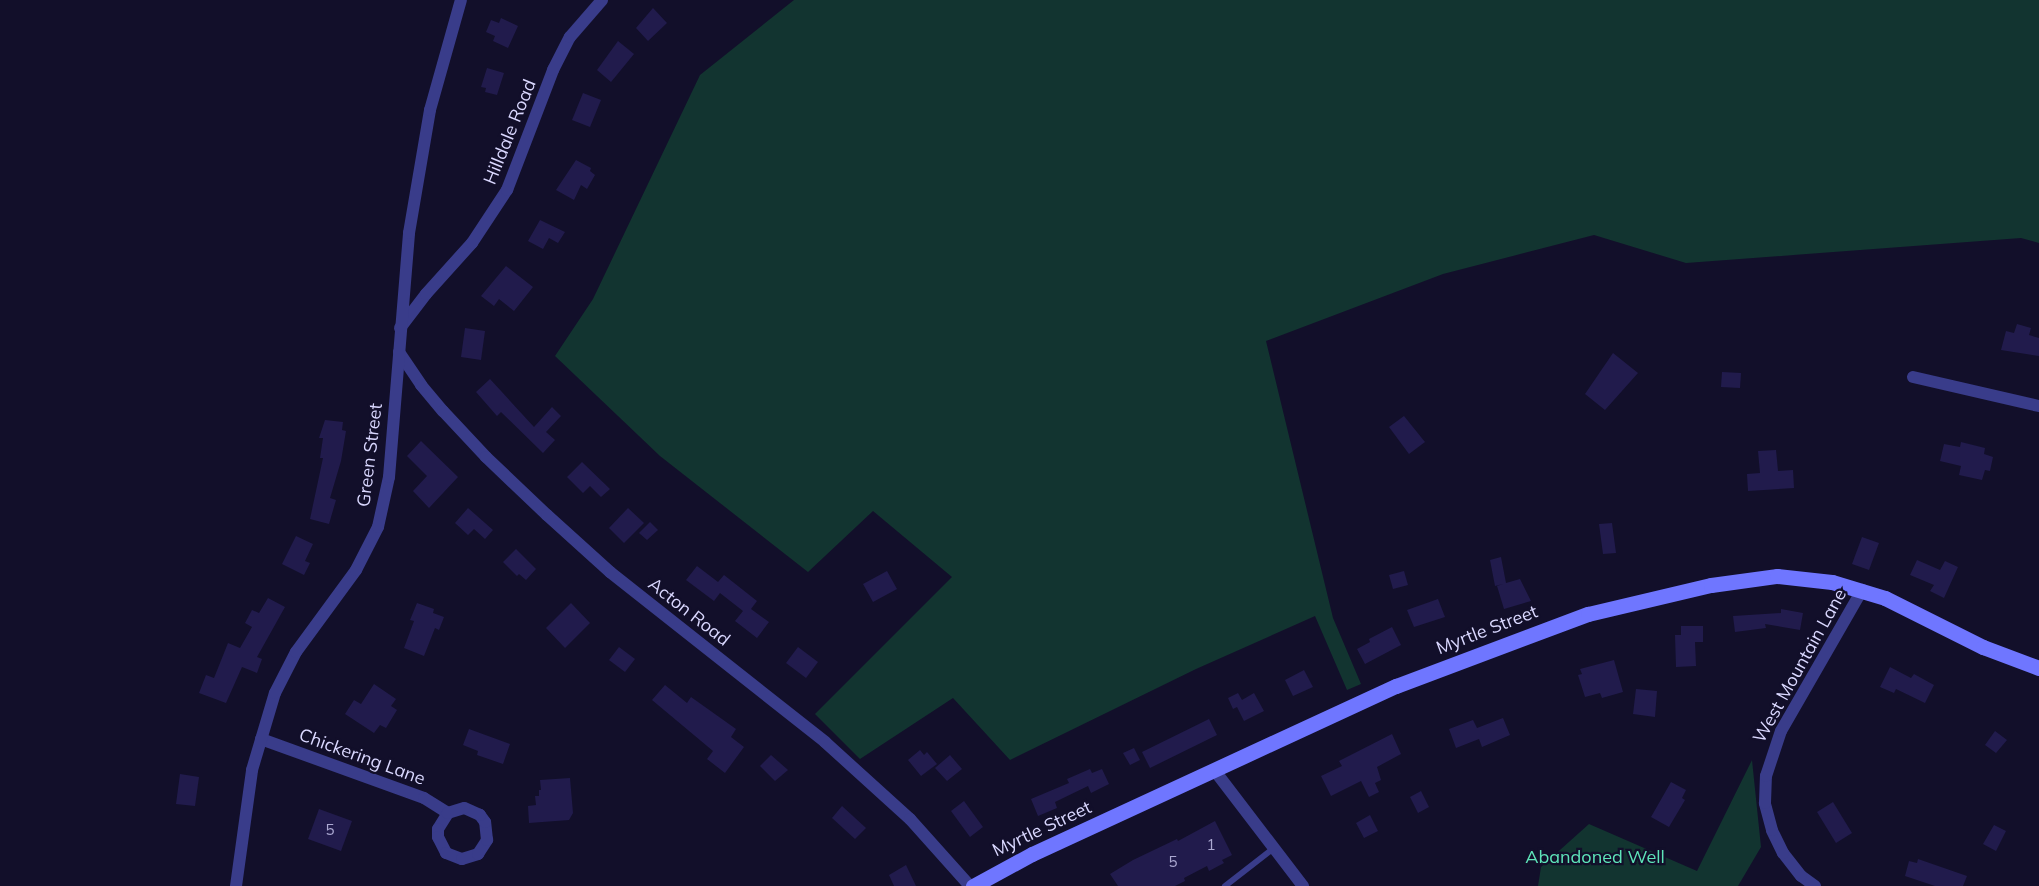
<!DOCTYPE html>
<html>
<head>
<meta charset="utf-8">
<style>
  body { margin:0 }
  #map { position:relative; width:2039px; height:886px; overflow:hidden; background:#120f2a; font-family:Mulish,sans-serif }
  div>[style] { position:absolute }
  .green>* { inset:0; background:#123430 }
  .building>* { inset:0; background:#211b4c }
  .lane>* { height:6px; margin:-3px; padding:0 3px; transform-origin:3px; border-radius:3px; background:#393c8a }
  .street>* { height:12px; margin:-6px; padding:0 6px; transform-origin:6px; border-radius:6px; background:#393c8a }
  .secondary>* { height:15px; margin:-7.5px; padding:0 7.5px; transform-origin:7.5px; border-radius:7.5px; background:#6f76ff }
  span { translate:-50% -50%; white-space:nowrap; text-align:center; line-height:1.15; -webkit-text-stroke:4.5px #120f2a; paint-order:stroke }
  .number-label { font-size:15px; color:#aca9d2 }
  .number-label span { -webkit-text-stroke-width:0 }
  .street-label { font-size:18px; color:#dad8ff }
  .park-label { font-size:18px; color:#5ee5b9 }
</style>
</head>
<body>
<div id="map">
  <div class="green">
    <i style="clip-path:polygon(794px 0,2039px 0,2039px 243px,2021px 238px,1686px 263px,1594px 235px,1443px 274px,1266px 341px,1333px 618px,1361px 684px,1347px 690px,1315px 616px,1196px 669px,1010px 760px,953px 698px,860px 759px,815px 714px,952px 577px,873px 511px,808px 572px,660px 456px,555px 356px,593px 299px,700px 75px)"></i>
    <i style="clip-path:polygon(1752px 760px,1761px 847px,1738px 886px,1538px 886px,1541px 867px,1589px 824px,1697px 871px)"></i>
  </div>
  <div class="building">
    <i style="clip-path:polygon(653px 8px,667px 23px,648px 41px,636px 28px)"></i>
    <i style="clip-path:polygon(501px 18px,518px 26px,508px 48px,493px 41px,495px 36px,486px 32px,491px 20px,499px 23px)"></i>
    <i style="clip-path:polygon(618px 41px,634px 54px,611px 82px,597px 70px)"></i>
    <i style="clip-path:polygon(487px 68px,504px 73px,497px 95px,485px 92px,486px 88px,481px 87px)"></i>
    <i style="clip-path:polygon(583px 93px,601px 100px,590px 127px,572px 120px)"></i>
    <i style="clip-path:polygon(576px 160px,591px 168px,590px 171px,595px 175px,587px 189px,581px 185px,574px 200px,556px 190px)"></i>
    <i style="clip-path:polygon(540px 220px,565px 232px,558px 243px,549px 238px,543px 249px,528px 241px)"></i>
    <i style="clip-path:polygon(506px 266px,533px 287px,514px 311px,499px 299px,494px 306px,481px 296px)"></i>
    <i style="clip-path:polygon(2017px 324px,2031px 328px,2029px 335px,2039px 338px,2039px 356px,2001px 350px,2006px 331px,2014px 333px)"></i>
    <i style="clip-path:polygon(465px 328px,485px 331px,481px 360px,461px 357px)"></i>
    <i style="clip-path:polygon(1613px 353px,1638px 373px,1605px 410px,1585px 394px)"></i>
    <i style="clip-path:polygon(1722px 372px,1741px 373px,1740px 388px,1721px 387px)"></i>
    <i style="clip-path:polygon(490px 379px,534px 427px,552px 407px,561px 416px,546px 432px,555px 440px,543px 453px,501px 412px,497px 416px,476px 392px)"></i>
    <i style="clip-path:polygon(1404px 416px,1425px 442px,1409px 454px,1389px 427px)"></i>
    <i style="clip-path:polygon(325px 420px,343px 422px,342px 430px,346px 431px,341px 461px,330px 498px,336px 500px,329px 524px,310px 519px,323px 458px,320px 458px,323px 438px,319px 438px)"></i>
    <i style="clip-path:polygon(421px 441px,458px 477px,429px 508px,413px 491px,427px 476px,407px 456px)"></i>
    <i style="clip-path:polygon(1961px 442px,1985px 448px,1984px 454px,1993px 457px,1990px 471px,1985px 470px,1982px 480px,1959px 475px,1961px 466px,1940px 461px,1944px 444px,1960px 447px)"></i>
    <i style="clip-path:polygon(1776px 450px,1778px 471px,1793px 470px,1794px 488px,1748px 491px,1747px 474px,1760px 473px,1758px 451px)"></i>
    <i style="clip-path:polygon(582px 462px,610px 489px,601px 497px,590px 486px,583px 493px,567px 477px)"></i>
    <i style="clip-path:polygon(468px 508px,493px 530px,485px 539px,474px 529px,468px 535px,455px 523px)"></i>
    <i style="clip-path:polygon(628px 508px,644px 523px,624px 543px,609px 528px)"></i>
    <i style="clip-path:polygon(650px 522px,658px 530px,647px 540px,639px 533px)"></i>
    <i style="clip-path:polygon(1612px 523px,1616px 553px,1603px 554px,1599px 524px)"></i>
    <i style="clip-path:polygon(296px 536px,313px 544px,305px 561px,310px 563px,304px 575px,282px 564px)"></i>
    <i style="clip-path:polygon(1862px 537px,1879px 543px,1869px 570px,1852px 564px)"></i>
    <i style="clip-path:polygon(516px 549px,536px 569px,526px 580px,519px 574px,517px 576px,503px 562px)"></i>
    <i style="clip-path:polygon(1501px 557px,1506px 583px,1520px 579px,1531px 601px,1504px 609px,1497px 586px,1503px 584px,1495px 586px,1490px 560px)"></i>
    <i style="clip-path:polygon(1917px 560px,1940px 570px,1945px 561px,1958px 567px,1944px 598px,1930px 591px,1934px 585px,1910px 575px)"></i>
    <i style="clip-path:polygon(697px 566px,718px 582px,724px 575px,757px 601px,751px 609px,769px 622px,757px 638px,735px 621px,743px 611px,720px 593px,714px 601px,686px 580px)"></i>
    <i style="clip-path:polygon(887px 571px,897px 589px,873px 602px,863px 584px)"></i>
    <i style="clip-path:polygon(1404px 571px,1408px 585px,1393px 589px,1389px 575px)"></i>
    <i style="clip-path:polygon(268px 598px,285px 607px,257px 657px,262px 659px,257px 673px,242px 667px,226px 703px,199px 693px,206px 675px,214px 678px,228px 643px,240px 648px,252px 627px,245px 623px,252px 610px,259px 613px)"></i>
    <i style="clip-path:polygon(1438px 599px,1445px 617px,1414px 627px,1407px 610px)"></i>
    <i style="clip-path:polygon(417px 603px,434px 609px,433px 613px,444px 617px,439px 630px,435px 628px,424px 656px,404px 648px,414px 621px,410px 620px)"></i>
    <i style="clip-path:polygon(571px 603px,590px 623px,565px 648px,546px 628px)"></i>
    <i style="clip-path:polygon(1781px 609px,1803px 613px,1800px 630px,1765px 624px,1766px 628px,1735px 632px,1733px 616px,1781px 613px)"></i>
    <i style="clip-path:polygon(1681px 626px,1703px 626px,1703px 642px,1695px 642px,1696px 666px,1676px 667px,1675px 635px,1681px 635px)"></i>
    <i style="clip-path:polygon(1392px 627px,1401px 645px,1365px 664px,1357px 649px,1370px 642px,1369px 639px)"></i>
    <i style="clip-path:polygon(619px 647px,635px 659px,625px 672px,609px 660px)"></i>
    <i style="clip-path:polygon(798px 647px,818px 662px,806px 678px,786px 663px)"></i>
    <i style="clip-path:polygon(1614px 660px,1623px 692px,1602px 698px,1600px 693px,1585px 697px,1578px 675px,1582px 674px,1580px 669px)"></i>
    <i style="clip-path:polygon(1890px 667px,1911px 678px,1914px 674px,1934px 685px,1925px 703px,1896px 689px,1894px 693px,1880px 687px)"></i>
    <i style="clip-path:polygon(1304px 670px,1313px 687px,1293px 696px,1285px 680px)"></i>
    <i style="clip-path:polygon(374px 684px,396px 699px,391px 706px,397px 710px,386px 728px,380px 725px,374px 733px,345px 714px,354px 700px,361px 704px)"></i>
    <i style="clip-path:polygon(665px 685px,687px 703px,691px 697px,736px 729px,731px 737px,744px 747px,725px 773px,707px 759px,713px 751px,652px 700px)"></i>
    <i style="clip-path:polygon(1636px 689px,1657px 691px,1655px 717px,1633px 714px)"></i>
    <i style="clip-path:polygon(1238px 693px,1242px 700px,1254px 693px,1264px 711px,1244px 721px,1237px 707px,1233px 709px,1228px 698px)"></i>
    <i style="clip-path:polygon(1503px 718px,1510px 735px,1482px 747px,1479px 739px,1456px 748px,1449px 729px,1473px 720px,1477px 728px)"></i>
    <i style="clip-path:polygon(1209px 719px,1217px 735px,1150px 768px,1142px 752px)"></i>
    <i style="clip-path:polygon(469px 729px,510px 744px,503px 764px,477px 755px,478px 751px,463px 745px)"></i>
    <i style="clip-path:polygon(1995px 731px,2007px 740px,1996px 753px,1985px 745px)"></i>
    <i style="clip-path:polygon(1392px 734px,1401px 754px,1377px 767px,1381px 780px,1375px 783px,1379px 792px,1369px 797px,1361px 781px,1331px 796px,1321px 776px,1342px 766px,1339px 761px)"></i>
    <i style="clip-path:polygon(1134px 748px,1140px 760px,1130px 765px,1123px 753px)"></i>
    <i style="clip-path:polygon(920px 750px,924px 755px,927px 752px,937px 764px,921px 776px,908px 760px)"></i>
    <i style="clip-path:polygon(771px 755px,788px 770px,775px 781px,760px 766px)"></i>
    <i style="clip-path:polygon(950px 755px,962px 769px,947px 781px,935px 768px)"></i>
    <i style="clip-path:polygon(1090px 769px,1092px 773px,1102px 769px,1109px 784px,1091px 793px,1088px 786px,1055px 802px,1057px 808px,1038px 816px,1031px 799px,1069px 783px,1067px 779px)"></i>
    <i style="clip-path:polygon(180px 774px,199px 777px,195px 806px,176px 804px)"></i>
    <i style="clip-path:polygon(570px 778px,573px 813px,569px 820px,529px 823px,528px 806px,536px 805px,535px 796px,539px 796px,539px 790px,541px 790px,540px 780px)"></i>
    <i style="clip-path:polygon(1671px 782px,1686px 790px,1682px 798px,1685px 800px,1669px 827px,1651px 817px)"></i>
    <i style="clip-path:polygon(1421px 791px,1429px 807px,1418px 813px,1410px 797px)"></i>
    <i style="clip-path:polygon(964px 801px,983px 827px,970px 837px,951px 811px)"></i>
    <i style="clip-path:polygon(1833px 802px,1852px 833px,1836px 843px,1817px 812px)"></i>
    <i style="clip-path:polygon(842px 806px,866px 828px,855px 839px,832px 818px)"></i>
    <i style="clip-path:polygon(319px 809px,352px 821px,341px 851px,308px 839px)"></i>
    <i style="clip-path:polygon(1370px 815px,1378px 831px,1364px 838px,1356px 823px)"></i>
    <i style="clip-path:polygon(1215px 821px,1232px 855px,1222px 860px,1224px 863px,1209px 871px,1207px 866px,1184px 878px,1185px 881px,1175px 886px,1118px 886px,1110px 874px,1133px 860px,1177px 839px,1178px 841px)"></i>
    <i style="clip-path:polygon(1994px 825px,2006px 831px,1996px 851px,1983px 844px)"></i>
    <i style="clip-path:polygon(1918px 859px,1967px 876px,1963px 886px,1935px 886px,1905px 876px,1909px 861px,1917px 863px)"></i>
    <i style="clip-path:polygon(906px 865px,916px 886px,894px 886px,889px 875px)"></i>
  </div>
  <div class="lane">
    <i style="left:1225px;top:886px;width:62px;rotate:-37.8deg"></i>
  </div>
  <div class="street">
    <i style="left:400px;top:328px;width:43px;rotate:-52.6deg"></i>
    <i style="left:426px;top:294px;width:69px;rotate:-48deg"></i>
    <i style="left:472px;top:243px;width:64px;rotate:-56.6deg"></i>
    <i style="left:507px;top:190px;width:129px;rotate:-69deg"></i>
    <i style="left:553px;top:70px;width:37px;rotate:-63deg"></i>
    <i style="left:570px;top:37px;width:49px;rotate:-49.1deg"></i>
    <i style="left:399px;top:352px;width:40px;rotate:56deg"></i>
    <i style="left:421px;top:385px;width:34px;rotate:50deg"></i>
    <i style="left:443px;top:411px;width:63px;rotate:46.9deg"></i>
    <i style="left:486px;top:457px;width:84px;rotate:43.6deg"></i>
    <i style="left:547px;top:515px;width:85px;rotate:42.1deg"></i>
    <i style="left:610px;top:572px;width:274px;rotate:38.3deg"></i>
    <i style="left:825px;top:742px;width:115px;rotate:42.2deg"></i>
    <i style="left:910px;top:819px;width:90px;rotate:48.2deg"></i>
    <i style="left:1913px;top:377px;width:129px;rotate:13deg"></i>
    <i style="left:261px;top:739px;width:173px;rotate:19.9deg"></i>
    <i style="left:424px;top:798px;width:28px;rotate:32deg"></i>
    <i style="left:448px;top:813px;width:19px;rotate:122deg"></i>
    <i style="left:438px;top:829px;width:8px;rotate:90deg"></i>
    <i style="left:438px;top:837px;width:18px;rotate:63deg"></i>
    <i style="left:446px;top:853px;width:17px;rotate:21deg"></i>
    <i style="left:462px;top:859px;width:17px;rotate:-17deg"></i>
    <i style="left:478px;top:854px;width:17px;rotate:-57deg"></i>
    <i style="left:487px;top:840px;width:18px;rotate:-96deg"></i>
    <i style="left:485px;top:822px;width:9px;rotate:-126deg"></i>
    <i style="left:480px;top:815px;width:17px;rotate:-156deg"></i>
    <i style="left:464px;top:808px;width:17px;rotate:163deg"></i>
    <i style="left:1215px;top:771px;width:145px;rotate:52.6deg"></i>
    <i style="left:236px;top:886px;width:117px;rotate:-82.1deg"></i>
    <i style="left:252px;top:770px;width:80px;rotate:-73.4deg"></i>
    <i style="left:275px;top:693px;width:46px;rotate:-62.9deg"></i>
    <i style="left:296px;top:652px;width:102px;rotate:-53.8deg"></i>
    <i style="left:356px;top:570px;width:48px;rotate:-62.9deg"></i>
    <i style="left:378px;top:527px;width:51px;rotate:-77.6deg"></i>
    <i style="left:389px;top:477px;width:245px;rotate:-85.3deg"></i>
    <i style="left:409px;top:233px;width:125px;rotate:-80.3deg"></i>
    <i style="left:430px;top:110px;width:114px;rotate:-74.3deg"></i>
    <i style="left:1815px;top:886px;width:17px;rotate:-144deg"></i>
    <i style="left:1801px;top:876px;width:29px;rotate:-128deg"></i>
    <i style="left:1783px;top:853px;width:25px;rotate:-116deg"></i>
    <i style="left:1772px;top:830px;width:28px;rotate:-105deg"></i>
    <i style="left:1765px;top:803px;width:27px;rotate:-88deg"></i>
    <i style="left:1766px;top:776px;width:47px;rotate:-71.6deg"></i>
    <i style="left:1781px;top:731px;width:163px;rotate:-60.1deg"></i>
  </div>
  <div class="secondary">
    <i style="left:973px;top:886px;width:67px;rotate:-28.5deg"></i>
    <i style="left:1032px;top:854px;width:401px;rotate:-24.8deg"></i>
    <i style="left:1396px;top:686px;width:205px;rotate:-20.6deg"></i>
    <i style="left:1588px;top:614px;width:126px;rotate:-13.3deg"></i>
    <i style="left:1711px;top:585px;width:67px;rotate:-7.8deg"></i>
    <i style="left:1777px;top:576px;width:55px;rotate:6.2deg"></i>
    <i style="left:1832px;top:582px;width:55px;rotate:16.8deg"></i>
    <i style="left:1885px;top:598px;width:110px;rotate:26.6deg"></i>
    <i style="left:1983px;top:647px;width:60px;rotate:20.6deg"></i>
  </div>
  <div class="number-label">
    <span style="left:330px;top:830px">5</span>
    <span style="left:1211px;top:845px">1</span>
    <span style="left:1173px;top:862px">5</span>
  </div>
  <div class="street-label">
    <span style="left:510px;top:132px;rotate:-68deg">Hilldale Road</span>
    <span style="left:370px;top:455px;rotate:-83deg">Green Street</span>
    <span style="left:689px;top:612px;rotate:38deg">Acton Road</span>
    <span style="left:1487px;top:630px;rotate:-21deg">Myrtle Street</span>
    <span style="left:1800px;top:666px;rotate:-61deg">West Mountain Lane</span>
    <span style="left:362px;top:757px;rotate:20deg">Chickering Lane</span>
    <span style="left:1042px;top:829px;rotate:-25deg">Myrtle Street</span>
  </div>
  <div class="park-label">
    <span style="left:1595px;top:857px">Abandoned Well</span>
  </div>
</div>
</body>
</html>
